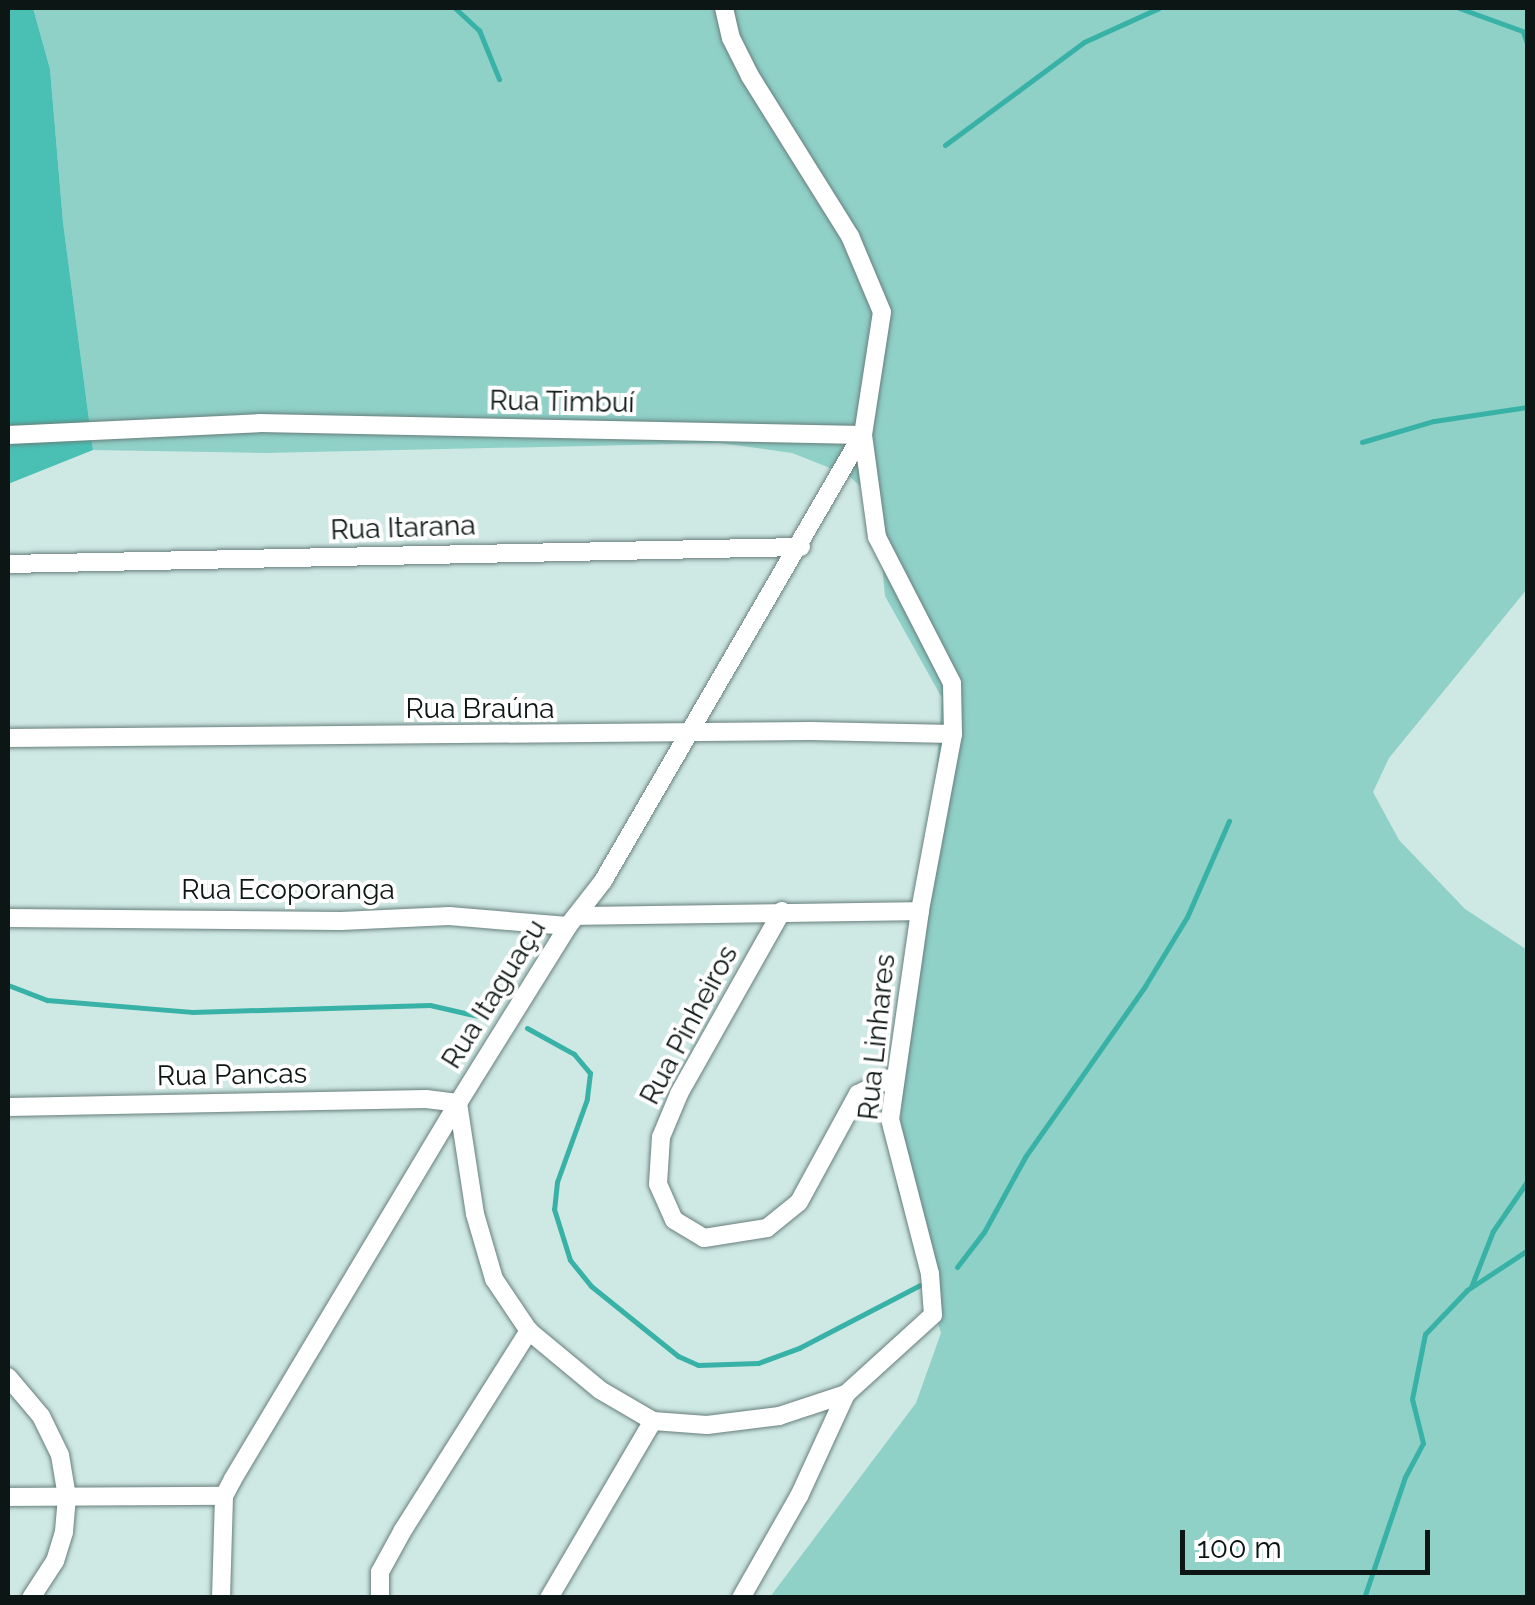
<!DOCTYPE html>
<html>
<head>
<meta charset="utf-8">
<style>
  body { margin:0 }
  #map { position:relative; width:1535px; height:1605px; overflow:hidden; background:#cee8e4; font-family:Raleway,sans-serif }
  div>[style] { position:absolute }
  .green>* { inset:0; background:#8fd0c7 }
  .forest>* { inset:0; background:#4ac0b4 }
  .stream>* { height:5px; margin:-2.5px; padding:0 2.5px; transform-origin:2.5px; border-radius:2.5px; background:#38b2a6 }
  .roads { filter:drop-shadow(0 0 2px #687f7c) drop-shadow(0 0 2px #687f7c) }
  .minor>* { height:18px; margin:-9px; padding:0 9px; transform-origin:9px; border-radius:9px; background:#fff }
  span { translate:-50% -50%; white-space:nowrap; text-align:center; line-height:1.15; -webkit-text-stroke:8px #fff; paint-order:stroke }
  .street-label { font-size:28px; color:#0c1614 }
  .frame { position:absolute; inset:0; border:10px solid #0c1614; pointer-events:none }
  .scale { position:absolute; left:1180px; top:1530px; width:250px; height:45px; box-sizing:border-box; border:5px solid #0c1614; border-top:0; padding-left:12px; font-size:30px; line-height:35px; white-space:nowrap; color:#0c1614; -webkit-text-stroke:8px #fff; paint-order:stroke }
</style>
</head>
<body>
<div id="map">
  <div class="green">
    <i style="clip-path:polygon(33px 8px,1527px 8px,1527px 589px,1389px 758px,1373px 792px,1399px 840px,1465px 909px,1527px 950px,1527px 1597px,770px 1597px,916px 1403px,941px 1333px,897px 1188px,909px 967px,934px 804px,942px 698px,885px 596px,879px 533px,869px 494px,848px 475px,792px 453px,720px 443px,264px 453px,93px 450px,63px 222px,50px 69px)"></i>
  </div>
  <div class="forest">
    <i style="clip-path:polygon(8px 8px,33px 8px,50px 69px,63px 222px,93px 450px,8px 484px)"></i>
  </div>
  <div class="stream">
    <i style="left:455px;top:8px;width:33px;rotate:43deg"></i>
    <i style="left:479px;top:30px;width:53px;rotate:67.8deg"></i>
    <i style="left:1459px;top:8px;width:73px;rotate:19.9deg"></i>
    <i style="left:1523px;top:32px;width:15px;rotate:70deg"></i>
    <i style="left:945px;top:145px;width:173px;rotate:-36.5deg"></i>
    <i style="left:1084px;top:42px;width:82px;rotate:-24.4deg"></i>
    <i style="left:1362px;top:442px;width:75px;rotate:-16.3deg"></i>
    <i style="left:1434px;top:421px;width:95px;rotate:-8.5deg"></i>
    <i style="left:8px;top:985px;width:42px;rotate:21deg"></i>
    <i style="left:47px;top:1000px;width:145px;rotate:4.7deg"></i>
    <i style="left:192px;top:1012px;width:238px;rotate:-1.7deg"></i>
    <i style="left:430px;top:1005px;width:53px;rotate:13deg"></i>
    <i style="left:527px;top:1028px;width:54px;rotate:29deg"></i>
    <i style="left:574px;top:1054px;width:25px;rotate:50deg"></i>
    <i style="left:590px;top:1073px;width:26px;rotate:97deg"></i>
    <i style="left:587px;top:1099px;width:88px;rotate:109.9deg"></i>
    <i style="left:557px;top:1182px;width:27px;rotate:96deg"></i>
    <i style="left:554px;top:1209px;width:53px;rotate:72.6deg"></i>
    <i style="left:570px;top:1260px;width:33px;rotate:51deg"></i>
    <i style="left:591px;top:1286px;width:112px;rotate:38.8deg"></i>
    <i style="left:678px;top:1356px;width:22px;rotate:24deg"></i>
    <i style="left:698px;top:1365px;width:60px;rotate:-1.9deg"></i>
    <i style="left:758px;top:1363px;width:44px;rotate:-20.1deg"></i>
    <i style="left:799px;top:1348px;width:136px;rotate:-27.5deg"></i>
    <i style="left:957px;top:1267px;width:44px;rotate:-52.4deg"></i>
    <i style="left:984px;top:1232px;width:85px;rotate:-61.3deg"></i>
    <i style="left:1025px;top:1157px;width:209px;rotate:-54.9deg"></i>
    <i style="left:1145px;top:986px;width:81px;rotate:-58.7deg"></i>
    <i style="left:1187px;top:917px;width:105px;rotate:-66.4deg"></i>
    <i style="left:1471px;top:1287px;width:60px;rotate:-68.6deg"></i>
    <i style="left:1493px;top:1231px;width:62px;rotate:-55.5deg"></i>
    <i style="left:1364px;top:1598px;width:128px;rotate:-71.3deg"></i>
    <i style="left:1405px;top:1477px;width:38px;rotate:-62deg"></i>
    <i style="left:1423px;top:1443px;width:45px;rotate:-104deg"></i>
    <i style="left:1412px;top:1399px;width:66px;rotate:-78.7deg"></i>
    <i style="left:1425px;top:1334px;width:61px;rotate:-46.3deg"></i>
    <i style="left:1467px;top:1290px;width:73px;rotate:-33.3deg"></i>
    <i style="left:1527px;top:1598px;width:1px;rotate:-45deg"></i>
  </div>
  <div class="roads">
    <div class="minor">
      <i style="left:724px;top:8px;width:31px;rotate:77deg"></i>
      <i style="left:731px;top:38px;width:42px;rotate:63.4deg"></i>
      <i style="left:750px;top:76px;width:189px;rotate:58deg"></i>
      <i style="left:850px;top:236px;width:82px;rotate:67.2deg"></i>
      <i style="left:882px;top:312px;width:124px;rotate:98.8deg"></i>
      <i style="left:863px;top:435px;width:103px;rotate:82.2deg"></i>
      <i style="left:877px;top:537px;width:164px;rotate:62.8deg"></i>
      <i style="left:952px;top:683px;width:51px;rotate:88.9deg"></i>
      <i style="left:953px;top:734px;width:180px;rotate:100.6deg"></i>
      <i style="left:920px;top:911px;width:210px;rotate:98.2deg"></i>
      <i style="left:890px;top:1119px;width:160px;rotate:75.5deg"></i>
      <i style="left:930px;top:1274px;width:41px;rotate:85.8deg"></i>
      <i style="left:933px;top:1315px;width:118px;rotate:137.8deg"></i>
      <i style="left:846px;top:1394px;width:112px;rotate:114.7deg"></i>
      <i style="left:799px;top:1496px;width:117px;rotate:119.6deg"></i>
      <i style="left:8px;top:435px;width:251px;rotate:-2.7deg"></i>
      <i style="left:259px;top:423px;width:604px;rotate:1.14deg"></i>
      <i style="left:8px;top:564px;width:793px;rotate:-1.23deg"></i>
      <i style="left:8px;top:738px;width:803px;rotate:-0.5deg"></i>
      <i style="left:811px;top:731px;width:142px;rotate:1.2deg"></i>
      <i style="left:782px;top:911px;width:210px;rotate:119.4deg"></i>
      <i style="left:679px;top:1094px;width:47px;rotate:112.7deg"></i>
      <i style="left:661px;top:1137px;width:47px;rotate:93.7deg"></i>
      <i style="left:658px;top:1184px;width:39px;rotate:66deg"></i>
      <i style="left:674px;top:1220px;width:35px;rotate:31deg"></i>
      <i style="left:704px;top:1238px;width:64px;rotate:-9deg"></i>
      <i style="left:767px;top:1228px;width:41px;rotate:-39.1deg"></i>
      <i style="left:799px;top:1202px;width:123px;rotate:-61.4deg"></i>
      <i style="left:858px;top:1094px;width:41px;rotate:-25.9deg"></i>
      <i style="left:576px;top:916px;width:344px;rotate:-0.8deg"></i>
      <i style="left:8px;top:918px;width:333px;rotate:0.5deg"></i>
      <i style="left:341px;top:921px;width:108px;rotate:-2.7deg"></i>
      <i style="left:449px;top:916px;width:119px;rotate:4.8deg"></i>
      <i style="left:458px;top:1103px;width:112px;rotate:81.3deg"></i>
      <i style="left:475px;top:1214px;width:68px;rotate:73.7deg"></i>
      <i style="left:494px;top:1279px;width:63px;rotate:56.1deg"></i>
      <i style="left:529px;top:1331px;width:92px;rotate:39.7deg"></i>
      <i style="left:600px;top:1390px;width:61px;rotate:30.3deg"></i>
      <i style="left:653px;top:1421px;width:54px;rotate:4.2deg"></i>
      <i style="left:707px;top:1425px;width:73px;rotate:-7.1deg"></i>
      <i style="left:779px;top:1416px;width:71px;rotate:-18.2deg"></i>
      <i style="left:8px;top:1107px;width:418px;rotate:-1.1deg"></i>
      <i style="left:426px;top:1099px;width:32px;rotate:7deg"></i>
      <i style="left:8px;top:1377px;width:51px;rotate:49.8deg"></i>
      <i style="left:41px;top:1416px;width:43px;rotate:64deg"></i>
      <i style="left:60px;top:1455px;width:43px;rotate:80.5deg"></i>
      <i style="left:67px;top:1497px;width:35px;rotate:95deg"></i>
      <i style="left:64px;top:1532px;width:30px;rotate:107deg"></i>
      <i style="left:55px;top:1561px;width:44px;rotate:123deg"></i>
      <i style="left:8px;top:1497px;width:216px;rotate:-0.3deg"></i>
      <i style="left:221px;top:1598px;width:102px;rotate:-88.3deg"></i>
      <i style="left:224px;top:1496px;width:19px;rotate:-62deg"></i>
      <i style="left:233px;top:1479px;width:438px;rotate:-59.1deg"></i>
      <i style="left:458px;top:1103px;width:208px;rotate:-58.1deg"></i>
      <i style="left:568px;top:926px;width:57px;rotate:-52.1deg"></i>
      <i style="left:603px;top:881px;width:516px;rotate:-59.86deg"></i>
      <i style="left:380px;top:1598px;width:26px;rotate:-90deg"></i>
      <i style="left:380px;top:1572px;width:48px;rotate:-61.3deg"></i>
      <i style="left:403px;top:1530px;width:236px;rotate:-57.7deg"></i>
      <i style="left:549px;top:1598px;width:205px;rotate:-59.6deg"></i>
    </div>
  </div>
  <div class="street-label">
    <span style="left:562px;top:402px;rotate:1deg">Rua Timbuí</span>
    <span style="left:403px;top:528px;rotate:-2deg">Rua Itarana</span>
    <span style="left:480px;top:709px">Rua Braúna</span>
    <span style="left:288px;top:890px">Rua Ecoporanga</span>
    <span style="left:494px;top:994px;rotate:-58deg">Rua Itaguaçu</span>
    <span style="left:689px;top:1025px;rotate:-62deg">Rua Pinheiros</span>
    <span style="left:877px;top:1037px;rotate:-84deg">Rua Linhares</span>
    <span style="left:232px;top:1075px;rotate:-1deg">Rua Pancas</span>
  </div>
  <div class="frame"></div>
  <div class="scale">100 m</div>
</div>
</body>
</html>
